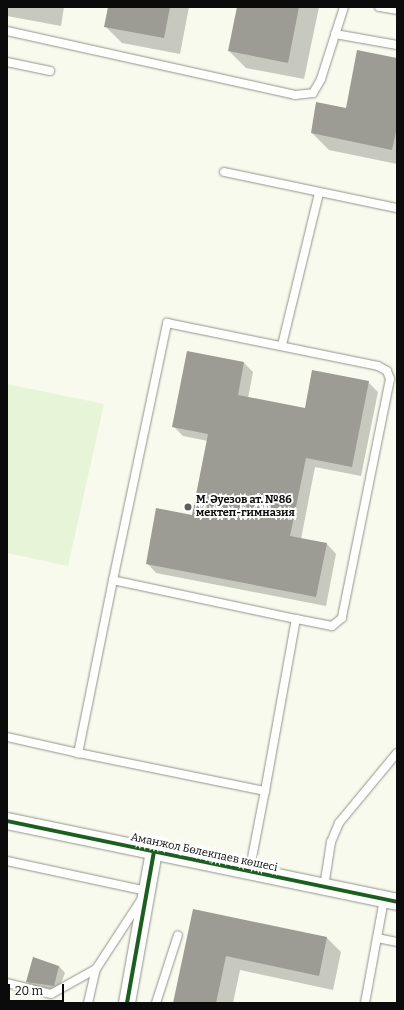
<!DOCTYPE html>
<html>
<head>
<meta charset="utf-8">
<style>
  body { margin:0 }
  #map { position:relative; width:404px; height:1010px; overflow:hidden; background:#f9faee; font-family:Bitter,serif }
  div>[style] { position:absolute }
  .pitch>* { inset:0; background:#e6f4d7 }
  .shadow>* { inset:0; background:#0003 }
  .building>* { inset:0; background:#9c9b94 }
  .roads { filter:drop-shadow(0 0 1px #92938d) drop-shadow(0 0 1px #92938d) }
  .service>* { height:8px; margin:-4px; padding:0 4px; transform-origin:4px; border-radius:4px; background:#fefefc }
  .minor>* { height:16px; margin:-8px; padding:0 8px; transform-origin:8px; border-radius:8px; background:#fefefc }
  .cycleway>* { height:4px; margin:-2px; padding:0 2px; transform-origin:2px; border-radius:2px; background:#1b5e20 }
  .dots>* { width:11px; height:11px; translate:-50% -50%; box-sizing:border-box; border:2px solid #fff; border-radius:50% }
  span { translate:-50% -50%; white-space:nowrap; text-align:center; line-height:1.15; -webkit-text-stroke:4px #fff; paint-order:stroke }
  .poi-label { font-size:11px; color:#0b0b0b; font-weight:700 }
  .left { translate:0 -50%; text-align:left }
  .street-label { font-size:11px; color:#0b0b0b }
  .frame { position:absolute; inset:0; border:8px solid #0b0b0b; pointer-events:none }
  .scale { position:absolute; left:8px; top:984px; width:56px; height:18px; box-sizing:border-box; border:2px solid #0b0b0b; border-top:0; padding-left:5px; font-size:12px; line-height:14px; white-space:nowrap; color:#0b0b0b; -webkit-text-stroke:3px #fff; paint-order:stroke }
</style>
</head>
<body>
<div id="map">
  <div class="pitch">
    <i style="clip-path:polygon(7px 384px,104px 404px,68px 566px,7px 553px)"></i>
  </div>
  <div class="shadow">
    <i style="clip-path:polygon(7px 7px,64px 7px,61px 26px,7px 16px)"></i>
    <i style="clip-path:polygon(109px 7px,189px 7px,180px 54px,122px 43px,105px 26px)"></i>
    <i style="clip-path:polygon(238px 7px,319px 7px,304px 79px,246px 68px,229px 51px)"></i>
    <i style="clip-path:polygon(397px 59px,397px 164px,329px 150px,312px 133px,347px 109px)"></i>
    <i style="clip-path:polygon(244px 363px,253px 372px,248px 398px,306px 410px,368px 382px,378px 392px,361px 476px,315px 467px,301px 539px,327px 544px,336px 554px,326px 606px,156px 573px,147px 563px,193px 516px,208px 441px,183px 436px,173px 426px)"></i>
    <i style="clip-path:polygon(194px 910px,327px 938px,341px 952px,333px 990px,240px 970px,233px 1003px,174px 1003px)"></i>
    <i style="clip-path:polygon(59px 966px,65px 973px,57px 994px,34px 988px,27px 982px)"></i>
  </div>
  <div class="building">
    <i style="clip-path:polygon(108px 7px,170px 7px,164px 38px,104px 27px)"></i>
    <i style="clip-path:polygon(237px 7px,299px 7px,288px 63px,228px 51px)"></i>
    <i style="clip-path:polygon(357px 50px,397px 58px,397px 127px,392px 150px,311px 133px,316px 102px,346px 108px)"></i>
    <i style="clip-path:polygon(187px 351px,244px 362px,238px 395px,305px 408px,312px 370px,369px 381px,352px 467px,306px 458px,290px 536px,327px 543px,316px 597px,146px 564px,156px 508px,192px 515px,208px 434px,172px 427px)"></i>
    <i style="clip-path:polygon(193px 909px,327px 937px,319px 976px,226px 956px,216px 1003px,173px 1003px)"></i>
    <i style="clip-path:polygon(33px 957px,59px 966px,54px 986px,26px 982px)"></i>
  </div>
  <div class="roads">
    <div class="service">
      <i style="left:379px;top:7px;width:18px;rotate:9deg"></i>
      <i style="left:7px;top:31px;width:295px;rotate:12.5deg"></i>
      <i style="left:295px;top:95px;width:18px;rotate:-6deg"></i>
      <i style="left:313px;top:93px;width:16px;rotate:-60deg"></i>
      <i style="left:321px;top:79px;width:76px;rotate:-72.3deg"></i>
      <i style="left:335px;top:34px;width:63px;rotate:10.1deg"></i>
      <i style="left:7px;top:62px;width:44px;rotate:11.8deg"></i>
      <i style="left:224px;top:172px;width:177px;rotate:11.8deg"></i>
      <i style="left:282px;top:345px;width:156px;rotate:-76.3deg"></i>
      <i style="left:113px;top:580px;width:263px;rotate:-78.1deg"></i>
      <i style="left:167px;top:323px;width:215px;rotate:11.5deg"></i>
      <i style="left:378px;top:366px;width:10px;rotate:29deg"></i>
      <i style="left:387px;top:371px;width:9px;rotate:69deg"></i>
      <i style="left:390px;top:379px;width:244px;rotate:101.4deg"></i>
      <i style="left:342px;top:618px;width:13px;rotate:141deg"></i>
      <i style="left:332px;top:626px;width:37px;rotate:-169deg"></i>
      <i style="left:7px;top:737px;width:73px;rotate:12.7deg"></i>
      <i style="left:7px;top:861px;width:143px;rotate:12.1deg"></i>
      <i style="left:147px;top:891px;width:93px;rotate:123.2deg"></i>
      <i style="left:96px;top:969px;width:51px;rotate:150.9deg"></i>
      <i style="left:51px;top:994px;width:45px;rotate:-166deg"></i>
      <i style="left:249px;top:873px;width:84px;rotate:-79deg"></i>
      <i style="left:265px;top:791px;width:175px;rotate:-79.8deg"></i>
      <i style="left:296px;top:619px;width:187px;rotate:-168deg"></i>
      <i style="left:113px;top:580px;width:177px;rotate:101.4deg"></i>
      <i style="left:78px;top:753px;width:191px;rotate:11.5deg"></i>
      <i style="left:324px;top:887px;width:46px;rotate:-81.2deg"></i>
      <i style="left:331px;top:842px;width:21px;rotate:-67deg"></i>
      <i style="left:339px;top:823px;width:91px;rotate:-50.4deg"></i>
      <i style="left:377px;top:938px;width:20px;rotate:11deg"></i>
      <i style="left:88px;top:1003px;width:35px;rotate:-77deg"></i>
      <i style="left:156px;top:1003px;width:71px;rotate:-72.1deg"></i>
      <i style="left:365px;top:1003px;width:106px;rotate:-79.6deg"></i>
    </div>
    <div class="minor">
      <i style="left:7px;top:821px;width:398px;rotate:11.7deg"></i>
      <i style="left:127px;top:1003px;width:153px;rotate:-79.9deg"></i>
    </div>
  </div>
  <div class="cycleway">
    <i style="left:7px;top:821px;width:398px;rotate:11.7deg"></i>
    <i style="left:127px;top:1003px;width:153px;rotate:-79.9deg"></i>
  </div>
  <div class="dots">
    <i style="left:188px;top:507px;background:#5e5f5a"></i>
  </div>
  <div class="poi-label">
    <span class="left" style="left:196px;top:507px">М. Әуезов ат. №86<br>мектеп-гимназия</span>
  </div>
  <div class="street-label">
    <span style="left:204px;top:853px;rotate:12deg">Аманжол Бөлекпаев көшесі</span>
  </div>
  <div class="frame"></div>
  <div class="scale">20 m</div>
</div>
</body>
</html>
